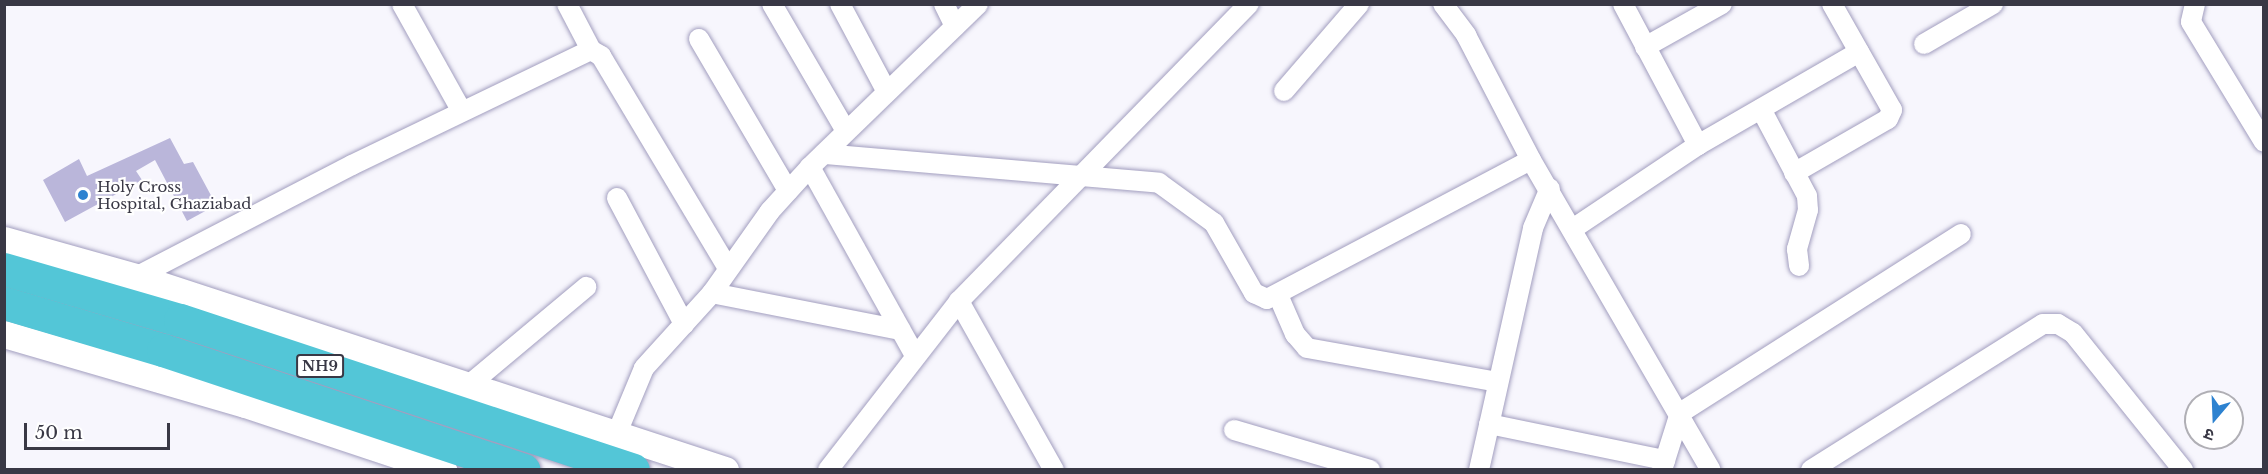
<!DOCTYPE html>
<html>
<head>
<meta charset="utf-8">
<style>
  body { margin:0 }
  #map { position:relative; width:2268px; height:474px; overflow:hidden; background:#f7f6fd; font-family:"Libre Baskerville","Noto Sans Devanagari",serif }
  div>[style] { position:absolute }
  .building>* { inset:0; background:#bab6da }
  .roads { filter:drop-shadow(0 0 2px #a29ebf) drop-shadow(0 0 2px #a29ebf) }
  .street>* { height:20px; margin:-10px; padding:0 10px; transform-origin:10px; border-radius:10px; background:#fff }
  .secondary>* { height:27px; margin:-13.5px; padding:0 13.5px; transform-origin:13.5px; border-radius:13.5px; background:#fff }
  .highway>* { height:33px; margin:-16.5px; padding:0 16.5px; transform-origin:16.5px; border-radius:16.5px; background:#53c6d7 }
  .dots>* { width:16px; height:16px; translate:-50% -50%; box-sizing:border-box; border:3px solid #fff; border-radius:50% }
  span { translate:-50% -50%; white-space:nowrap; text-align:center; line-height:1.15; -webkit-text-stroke:4.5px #fff; paint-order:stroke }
  .shield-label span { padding:2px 4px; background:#fff; border:2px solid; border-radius:4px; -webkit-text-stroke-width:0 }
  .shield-label { font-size:14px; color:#393845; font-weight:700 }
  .poi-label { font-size:15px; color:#393845 }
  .left { translate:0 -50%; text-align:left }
  .frame { position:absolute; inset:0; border:6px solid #393845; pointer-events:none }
  .north { position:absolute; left:2184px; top:390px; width:60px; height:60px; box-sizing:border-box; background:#fff; border:2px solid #b0afb5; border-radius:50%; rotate:199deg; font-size:16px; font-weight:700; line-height:24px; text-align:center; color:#393845 }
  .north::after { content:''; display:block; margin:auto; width:21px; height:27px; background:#2d82d0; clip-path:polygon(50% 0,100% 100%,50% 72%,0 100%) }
  .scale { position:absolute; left:24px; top:423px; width:146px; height:27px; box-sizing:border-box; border:3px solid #393845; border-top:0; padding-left:8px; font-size:18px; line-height:21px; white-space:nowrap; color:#393845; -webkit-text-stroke:4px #fff; paint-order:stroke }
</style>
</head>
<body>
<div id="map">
  <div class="building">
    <i style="clip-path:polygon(170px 138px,184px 164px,193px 162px,214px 201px,206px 203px,209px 209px,187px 221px,155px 160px,136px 171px,142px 180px,65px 222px,43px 180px,79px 159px,87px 176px)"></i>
  </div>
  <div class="roads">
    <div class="street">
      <i style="left:402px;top:4px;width:121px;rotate:60.9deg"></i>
      <i style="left:567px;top:4px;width:52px;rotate:62.4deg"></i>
      <i style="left:772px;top:4px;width:147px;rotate:59.8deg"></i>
      <i style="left:840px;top:4px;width:100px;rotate:61.9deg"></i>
      <i style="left:944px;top:4px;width:25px;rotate:64deg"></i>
      <i style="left:1443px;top:4px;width:39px;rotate:53deg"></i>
      <i style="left:1466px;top:35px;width:141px;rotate:62.5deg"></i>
      <i style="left:1531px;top:160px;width:358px;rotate:59.9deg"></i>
      <i style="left:1623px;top:4px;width:160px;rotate:62deg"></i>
      <i style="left:2195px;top:4px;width:18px;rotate:103deg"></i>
      <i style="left:2191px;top:22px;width:140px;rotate:58.7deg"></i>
      <i style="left:699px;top:39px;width:176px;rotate:59.6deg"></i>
      <i style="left:1924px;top:44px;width:80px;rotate:-30.1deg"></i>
      <i style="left:1645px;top:47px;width:88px;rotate:-29.2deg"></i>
      <i style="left:1284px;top:91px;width:115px;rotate:-49.2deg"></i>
      <i style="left:1761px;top:109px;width:98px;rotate:62.1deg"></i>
      <i style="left:1807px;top:196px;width:14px;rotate:86deg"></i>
      <i style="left:1808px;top:210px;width:41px;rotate:105.8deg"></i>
      <i style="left:1797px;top:249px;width:17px;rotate:83deg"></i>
      <i style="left:824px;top:154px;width:336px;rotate:4.9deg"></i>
      <i style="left:1159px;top:183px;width:68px;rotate:36deg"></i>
      <i style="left:1214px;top:223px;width:81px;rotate:60.3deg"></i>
      <i style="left:1254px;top:293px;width:14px;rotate:25deg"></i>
      <i style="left:1267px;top:299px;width:298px;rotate:-27.8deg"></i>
      <i style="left:810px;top:167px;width:216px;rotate:60.9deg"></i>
      <i style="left:1794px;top:173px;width:108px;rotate:-29.9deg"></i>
      <i style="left:1888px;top:119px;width:10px;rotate:-66deg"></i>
      <i style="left:1892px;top:110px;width:122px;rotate:-119.5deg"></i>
      <i style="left:617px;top:198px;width:143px;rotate:62deg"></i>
      <i style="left:1574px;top:228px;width:149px;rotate:-33.8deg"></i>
      <i style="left:1698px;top:145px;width:186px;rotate:-30deg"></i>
      <i style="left:136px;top:277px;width:243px;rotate:-27.4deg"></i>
      <i style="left:352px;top:165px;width:265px;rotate:-25.7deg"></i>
      <i style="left:591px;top:50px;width:12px;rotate:31deg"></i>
      <i style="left:601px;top:56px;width:247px;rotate:59.1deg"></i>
      <i style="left:712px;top:293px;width:192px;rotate:11.1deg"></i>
      <i style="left:1278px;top:295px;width:43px;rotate:66.4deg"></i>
      <i style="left:1295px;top:334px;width:18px;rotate:49deg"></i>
      <i style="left:1307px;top:348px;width:194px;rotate:10.1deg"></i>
      <i style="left:959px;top:301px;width:194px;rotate:60.7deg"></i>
      <i style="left:469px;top:385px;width:153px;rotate:-39.9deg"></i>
      <i style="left:1489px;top:424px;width:180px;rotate:11.6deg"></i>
      <i style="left:1234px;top:430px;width:142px;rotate:16.4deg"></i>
      <i style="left:617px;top:433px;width:70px;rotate:-67.4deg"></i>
      <i style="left:644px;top:368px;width:101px;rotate:-47.8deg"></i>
      <i style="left:712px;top:293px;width:100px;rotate:-54.7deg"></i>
      <i style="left:770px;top:211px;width:59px;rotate:-47.7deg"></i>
      <i style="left:810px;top:167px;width:234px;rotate:-44.1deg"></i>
      <i style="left:828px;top:470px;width:214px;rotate:-52.2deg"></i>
      <i style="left:959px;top:301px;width:415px;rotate:-45.7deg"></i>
      <i style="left:1479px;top:470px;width:248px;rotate:-77.4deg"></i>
      <i style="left:1533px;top:228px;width:43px;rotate:-67deg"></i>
      <i style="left:1662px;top:470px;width:60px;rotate:-72.5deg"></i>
      <i style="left:1680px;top:413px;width:333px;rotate:-32.5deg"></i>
      <i style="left:1811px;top:470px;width:274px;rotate:-32.2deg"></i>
      <i style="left:2043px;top:324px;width:15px"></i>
      <i style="left:2058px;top:324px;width:17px;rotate:31deg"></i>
      <i style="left:2073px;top:333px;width:176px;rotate:51.2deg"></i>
    </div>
    <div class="secondary">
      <i style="left:4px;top:240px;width:137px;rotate:15.7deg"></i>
      <i style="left:136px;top:277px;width:620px;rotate:18.14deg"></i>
      <i style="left:4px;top:334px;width:251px;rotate:16.2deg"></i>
      <i style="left:245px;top:404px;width:209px;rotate:18.4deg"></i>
    </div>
    <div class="highway">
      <i style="left:4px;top:269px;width:183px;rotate:16.2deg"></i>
      <i style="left:180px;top:320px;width:477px;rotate:18.3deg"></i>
      <i style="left:4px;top:303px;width:166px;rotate:16.5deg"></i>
      <i style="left:163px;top:350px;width:380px;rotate:18.4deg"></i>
    </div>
  </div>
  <div class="dots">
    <i style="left:83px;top:195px;background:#2d82d0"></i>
  </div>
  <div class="shield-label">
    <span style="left:320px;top:366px">NH9</span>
  </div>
  <div class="poi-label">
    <span class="left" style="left:97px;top:195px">Holy Cross<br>Hospital, Ghaziabad</span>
  </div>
  <div class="frame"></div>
  <div class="north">उ</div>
  <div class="scale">50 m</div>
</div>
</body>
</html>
